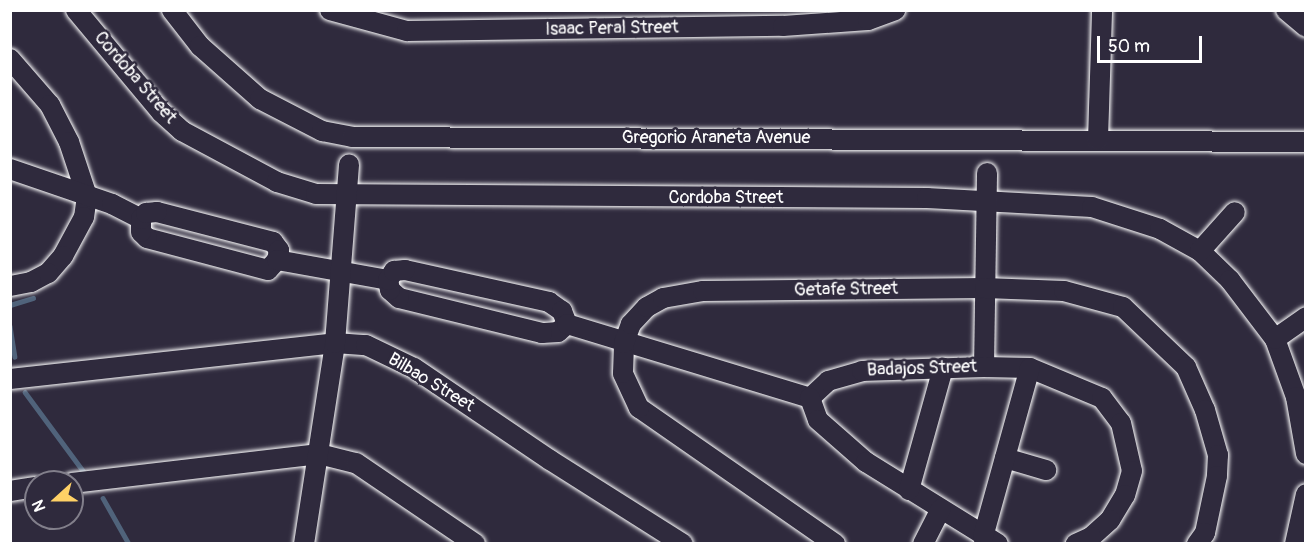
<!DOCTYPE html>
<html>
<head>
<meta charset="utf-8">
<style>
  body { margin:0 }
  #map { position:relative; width:1316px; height:554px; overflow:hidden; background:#2f2a3d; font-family:Pangolin,sans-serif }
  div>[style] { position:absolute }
  .stream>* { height:4.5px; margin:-2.25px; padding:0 2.25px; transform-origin:2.25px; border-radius:2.25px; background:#50637b }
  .roads { filter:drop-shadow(0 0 2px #fff) drop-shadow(0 0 2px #fff) }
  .minor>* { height:20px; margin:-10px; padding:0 10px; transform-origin:10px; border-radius:10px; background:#2f2a3d }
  span { translate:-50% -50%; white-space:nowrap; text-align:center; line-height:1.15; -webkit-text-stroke:5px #2f2a3d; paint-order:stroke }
  .street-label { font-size:18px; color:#fff }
  .frame { position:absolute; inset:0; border:12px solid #fff; pointer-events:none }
  .north { position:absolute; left:24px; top:470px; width:60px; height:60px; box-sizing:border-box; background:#2f2a3d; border:2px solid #827f8b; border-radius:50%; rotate:249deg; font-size:16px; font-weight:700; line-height:24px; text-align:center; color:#fff }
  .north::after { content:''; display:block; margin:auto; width:21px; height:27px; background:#ffd166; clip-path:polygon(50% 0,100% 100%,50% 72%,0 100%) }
  .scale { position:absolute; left:1097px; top:36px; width:105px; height:27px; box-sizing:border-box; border:3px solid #fff; border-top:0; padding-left:8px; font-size:18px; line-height:21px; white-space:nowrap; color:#fff; -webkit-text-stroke:4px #2f2a3d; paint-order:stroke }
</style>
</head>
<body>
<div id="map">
  <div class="stream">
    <i style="left:10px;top:305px;width:24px;rotate:-17deg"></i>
    <i style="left:10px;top:326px;width:31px;rotate:81deg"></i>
    <i style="left:25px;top:392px;width:99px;rotate:53.6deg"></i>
    <i style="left:103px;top:498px;width:53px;rotate:60.5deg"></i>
  </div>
  <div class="roads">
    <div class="minor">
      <i style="left:76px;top:10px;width:133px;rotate:50.2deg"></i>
      <i style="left:161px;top:112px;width:28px;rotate:42deg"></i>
      <i style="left:182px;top:131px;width:108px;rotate:28.2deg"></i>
      <i style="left:277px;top:182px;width:41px;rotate:17.1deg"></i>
      <i style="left:316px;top:194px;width:611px;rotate:0.38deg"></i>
      <i style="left:927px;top:198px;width:165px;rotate:3.1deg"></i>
      <i style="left:1092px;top:207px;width:71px;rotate:17.9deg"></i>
      <i style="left:1160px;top:229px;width:46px;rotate:28.8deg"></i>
      <i style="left:1200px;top:251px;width:42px;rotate:44deg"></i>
      <i style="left:1230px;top:280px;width:74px;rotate:52.7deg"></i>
      <i style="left:1275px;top:339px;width:62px;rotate:70.1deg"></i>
      <i style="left:1296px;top:397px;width:58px;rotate:80deg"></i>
      <i style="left:172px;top:10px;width:46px;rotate:52.1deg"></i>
      <i style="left:200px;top:46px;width:80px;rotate:41.5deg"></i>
      <i style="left:260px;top:99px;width:70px;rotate:27.3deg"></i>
      <i style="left:322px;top:131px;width:31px;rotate:11deg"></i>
      <i style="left:352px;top:137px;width:954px;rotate:0.3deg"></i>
      <i style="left:330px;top:10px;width:80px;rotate:15.3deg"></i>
      <i style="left:407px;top:31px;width:376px;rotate:-0.8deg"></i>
      <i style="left:783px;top:26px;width:85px;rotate:-4deg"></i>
      <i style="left:868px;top:20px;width:29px;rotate:-20deg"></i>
      <i style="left:1286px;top:10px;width:26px;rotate:40deg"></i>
      <i style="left:10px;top:59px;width:61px;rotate:49deg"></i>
      <i style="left:50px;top:105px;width:42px;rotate:62.8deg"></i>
      <i style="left:69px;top:142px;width:57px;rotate:71.6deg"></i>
      <i style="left:87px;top:196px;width:21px;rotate:98deg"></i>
      <i style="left:84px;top:217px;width:44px;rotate:118.3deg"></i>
      <i style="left:63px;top:256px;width:23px;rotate:131deg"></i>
      <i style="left:48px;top:273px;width:19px;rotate:152deg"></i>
      <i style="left:31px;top:282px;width:21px;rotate:169deg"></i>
      <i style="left:1098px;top:140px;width:130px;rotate:-88.2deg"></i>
      <i style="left:10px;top:169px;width:108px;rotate:18.9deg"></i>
      <i style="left:112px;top:204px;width:33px;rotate:27deg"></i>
      <i style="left:157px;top:212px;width:120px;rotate:14.5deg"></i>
      <i style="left:273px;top:242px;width:10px;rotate:53deg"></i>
      <i style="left:279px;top:250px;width:10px;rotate:101deg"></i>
      <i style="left:277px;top:260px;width:13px;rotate:132deg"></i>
      <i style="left:268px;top:270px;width:125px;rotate:-165.2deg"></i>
      <i style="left:147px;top:238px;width:8px;rotate:-135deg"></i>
      <i style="left:141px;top:232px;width:13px;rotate:-90deg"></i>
      <i style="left:141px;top:219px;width:8px;rotate:-50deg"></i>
      <i style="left:146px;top:213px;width:11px;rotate:-5deg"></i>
      <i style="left:1200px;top:251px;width:52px;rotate:-48.1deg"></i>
      <i style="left:277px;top:260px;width:113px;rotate:10.2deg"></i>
      <i style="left:405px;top:270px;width:148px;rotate:12.5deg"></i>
      <i style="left:549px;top:302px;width:16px;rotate:35deg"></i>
      <i style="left:562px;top:311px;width:14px;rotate:69deg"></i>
      <i style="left:567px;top:324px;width:12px;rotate:138deg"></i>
      <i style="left:558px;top:332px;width:16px;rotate:176deg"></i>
      <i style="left:542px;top:333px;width:147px;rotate:-166.2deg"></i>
      <i style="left:399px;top:298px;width:12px;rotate:-138deg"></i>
      <i style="left:390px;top:290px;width:10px;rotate:-101deg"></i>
      <i style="left:388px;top:280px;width:11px;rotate:-56deg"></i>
      <i style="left:394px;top:271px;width:11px;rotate:-5deg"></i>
      <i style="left:567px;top:324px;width:254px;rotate:16.9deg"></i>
      <i style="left:1275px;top:339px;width:38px;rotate:-35deg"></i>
      <i style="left:984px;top:367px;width:194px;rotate:-89.1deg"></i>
      <i style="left:10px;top:379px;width:327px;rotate:-6.3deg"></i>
      <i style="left:335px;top:343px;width:31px;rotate:4deg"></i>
      <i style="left:366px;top:345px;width:53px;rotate:25.6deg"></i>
      <i style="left:414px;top:368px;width:164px;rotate:34.1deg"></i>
      <i style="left:550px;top:460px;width:157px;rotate:32.3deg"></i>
      <i style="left:810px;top:398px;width:25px;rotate:-43deg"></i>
      <i style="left:828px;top:381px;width:35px;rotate:-16deg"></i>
      <i style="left:862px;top:371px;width:122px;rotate:-1.9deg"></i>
      <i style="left:984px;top:367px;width:46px;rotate:1.2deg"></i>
      <i style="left:1030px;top:368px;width:78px;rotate:22.6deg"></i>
      <i style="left:1102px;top:398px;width:31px;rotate:53deg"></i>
      <i style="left:1121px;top:423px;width:49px;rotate:77.1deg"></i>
      <i style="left:1132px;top:471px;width:25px;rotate:106deg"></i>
      <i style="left:1125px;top:495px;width:29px;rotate:121deg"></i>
      <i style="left:1110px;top:520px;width:25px;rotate:138deg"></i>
      <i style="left:1091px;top:537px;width:17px;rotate:155deg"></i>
      <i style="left:810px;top:398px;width:23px;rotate:70deg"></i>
      <i style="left:818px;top:420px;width:64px;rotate:41.2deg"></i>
      <i style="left:866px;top:462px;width:155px;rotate:31.8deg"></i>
      <i style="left:1005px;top:458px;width:43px;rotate:16.3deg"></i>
      <i style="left:72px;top:483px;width:249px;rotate:-6.7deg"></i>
      <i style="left:319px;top:454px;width:38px;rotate:14deg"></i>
      <i style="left:356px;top:463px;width:144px;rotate:34.2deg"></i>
      <i style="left:909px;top:490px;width:127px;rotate:-74.4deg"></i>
      <i style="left:10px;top:491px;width:26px;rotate:-9deg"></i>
      <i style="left:983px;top:537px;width:175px;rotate:-74.5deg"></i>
      <i style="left:304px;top:544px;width:203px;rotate:-81.2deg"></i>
      <i style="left:335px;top:343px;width:179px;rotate:-85.5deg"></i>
      <i style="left:835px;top:544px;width:239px;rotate:-145.2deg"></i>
      <i style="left:639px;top:408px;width:38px;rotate:-115deg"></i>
      <i style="left:623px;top:373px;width:30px;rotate:-88deg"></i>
      <i style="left:624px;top:343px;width:20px;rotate:-70deg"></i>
      <i style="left:631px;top:324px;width:23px;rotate:-47deg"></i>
      <i style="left:647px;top:307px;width:18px;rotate:-29deg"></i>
      <i style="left:663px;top:298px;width:41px;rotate:-9.9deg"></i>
      <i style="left:703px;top:291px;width:282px;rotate:-0.6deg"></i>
      <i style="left:985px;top:288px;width:79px;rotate:2.2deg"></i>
      <i style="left:1064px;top:291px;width:61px;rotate:15.2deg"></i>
      <i style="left:1123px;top:307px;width:87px;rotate:43.6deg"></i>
      <i style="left:1186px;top:367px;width:47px;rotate:66.2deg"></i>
      <i style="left:1205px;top:410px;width:47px;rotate:73.9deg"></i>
      <i style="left:1218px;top:455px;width:21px;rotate:93deg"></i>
      <i style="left:1217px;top:476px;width:58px;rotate:101.9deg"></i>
      <i style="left:1205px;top:533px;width:14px;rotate:126deg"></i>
      <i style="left:923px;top:544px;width:39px;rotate:-63deg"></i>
      <i style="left:1295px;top:544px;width:51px;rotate:-77.6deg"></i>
    </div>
  </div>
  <div class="street-label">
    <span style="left:612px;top:29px;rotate:-1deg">Isaac Peral Street</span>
    <span style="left:135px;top:78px;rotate:49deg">Cordoba Street</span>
    <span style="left:716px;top:138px">Gregorio Araneta Avenue</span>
    <span style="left:726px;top:198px">Cordoba Street</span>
    <span style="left:846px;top:290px;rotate:-1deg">Getafe Street</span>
    <span style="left:922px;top:369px;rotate:-2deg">Badajos Street</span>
    <span style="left:431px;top:383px;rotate:31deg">Bilbao Street</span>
  </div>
  <div class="frame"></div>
  <div class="north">N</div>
  <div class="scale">50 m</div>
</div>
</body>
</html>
